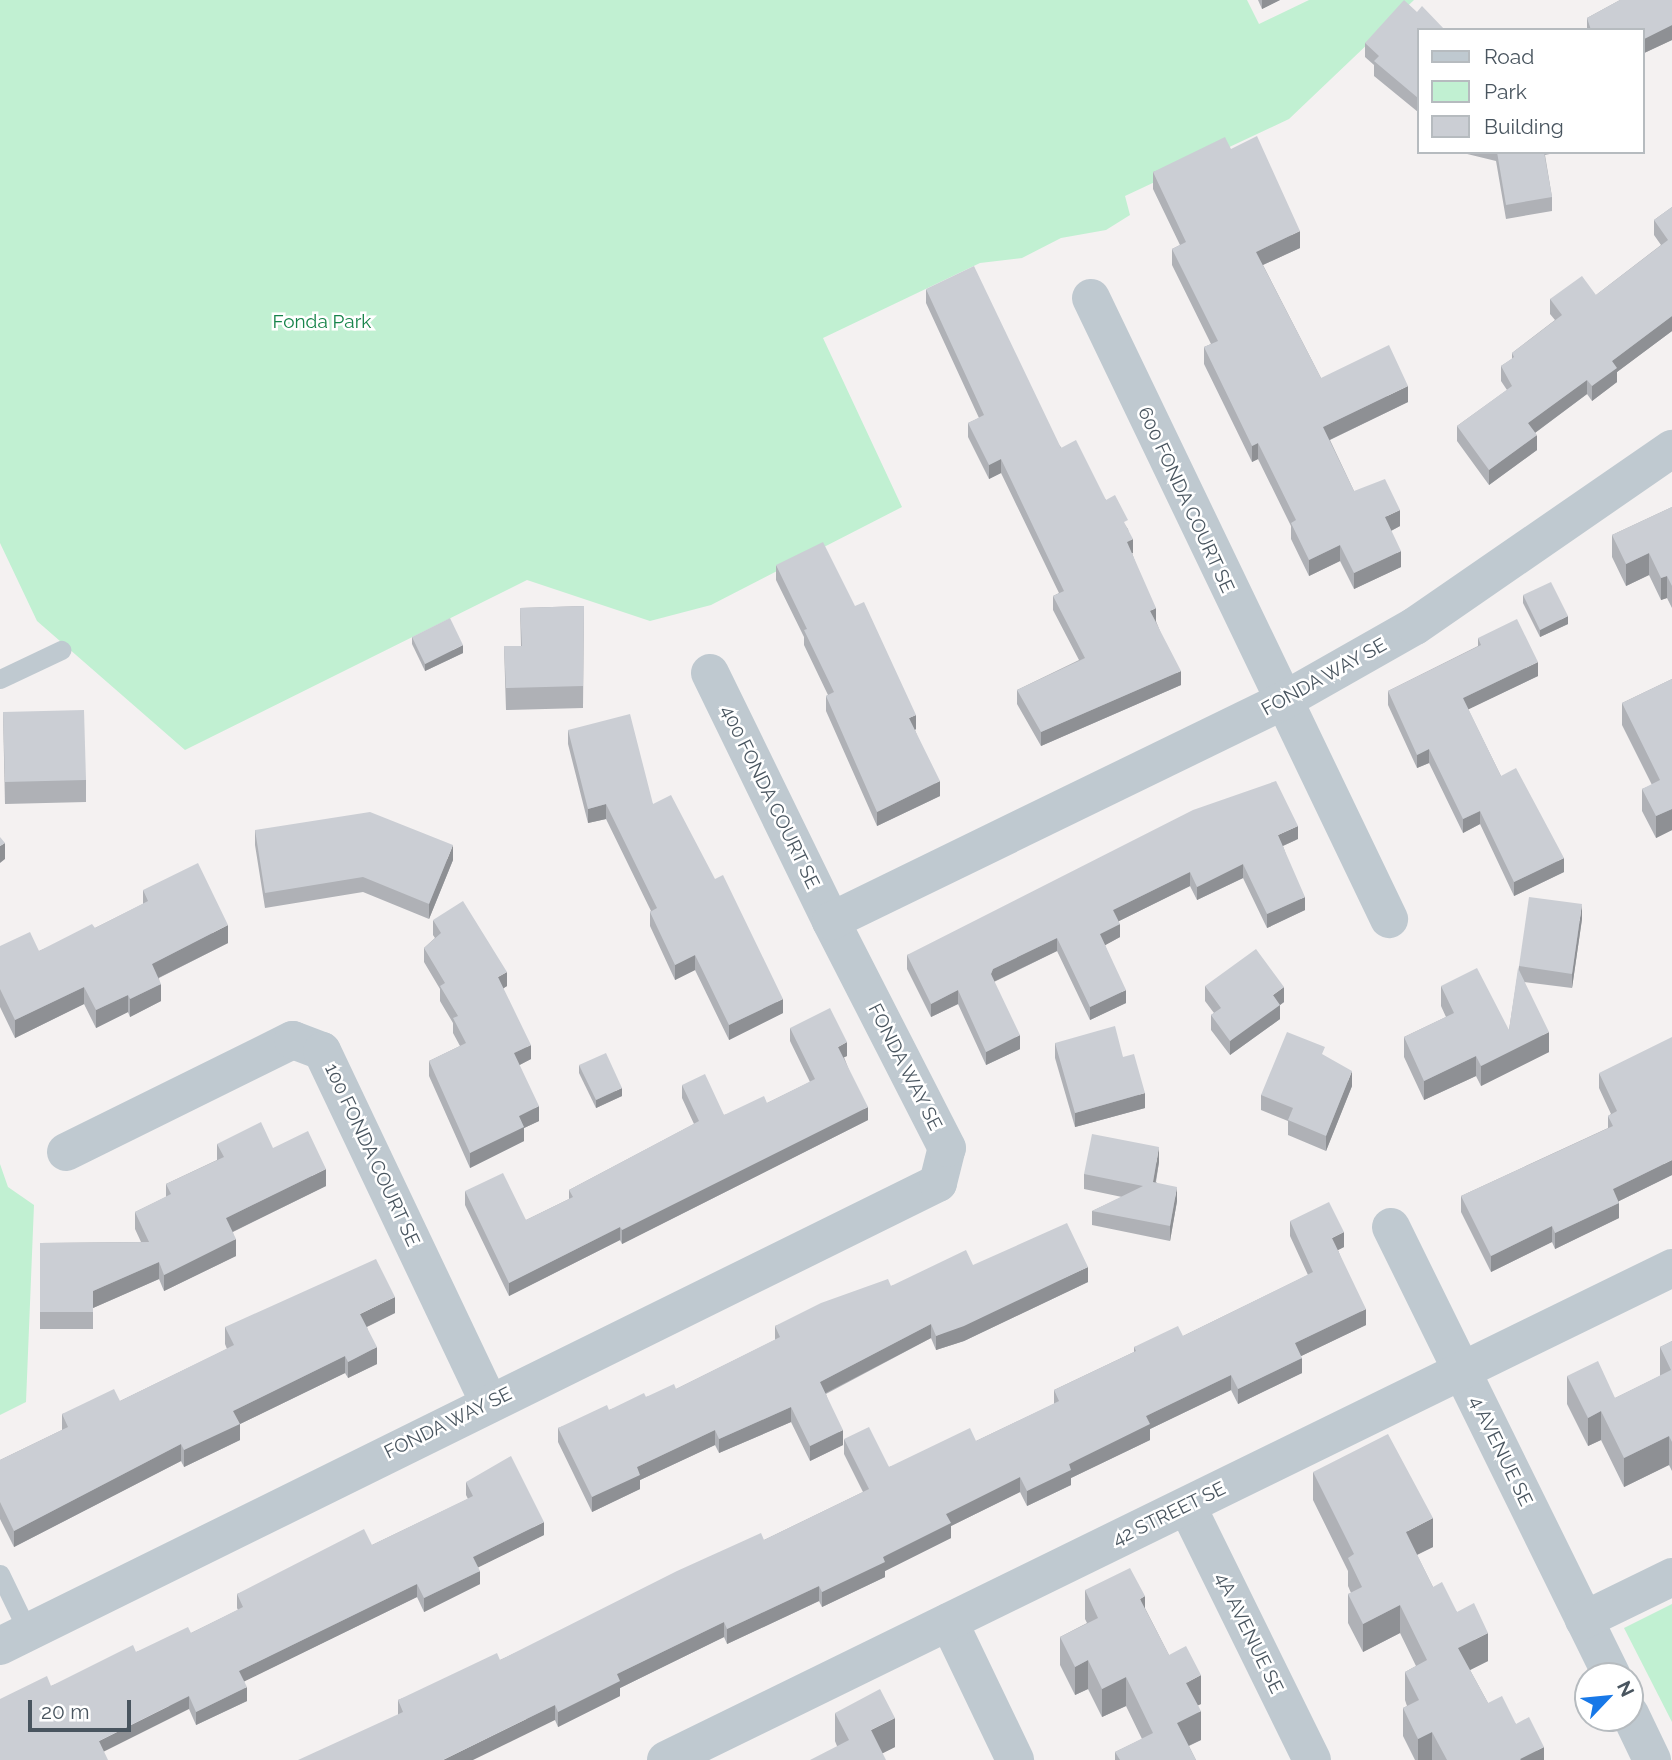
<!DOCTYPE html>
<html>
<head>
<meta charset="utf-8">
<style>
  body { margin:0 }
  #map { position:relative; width:1672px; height:1760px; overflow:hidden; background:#f4f1f1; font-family:Raleway,sans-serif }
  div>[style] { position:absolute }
  .green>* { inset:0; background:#c1f0d2 }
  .service>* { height:19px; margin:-9.5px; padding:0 9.5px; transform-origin:9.5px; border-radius:9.5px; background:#bfc9d0 }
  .minor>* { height:38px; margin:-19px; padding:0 19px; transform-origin:19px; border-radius:19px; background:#bfc9d0 }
  .wall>* { inset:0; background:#afb1b6 }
  .shaded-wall>* { inset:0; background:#8e9094 }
  .building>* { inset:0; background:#cbced4 }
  span { translate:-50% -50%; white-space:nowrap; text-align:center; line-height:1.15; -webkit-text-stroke:5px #fff; paint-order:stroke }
  .park-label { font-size:19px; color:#17844a }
  .street-label { font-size:19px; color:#49555f }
  .legend { position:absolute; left:1417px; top:28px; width:228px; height:126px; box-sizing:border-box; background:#fff; border:2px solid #b6bbbf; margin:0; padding:9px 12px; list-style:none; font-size:21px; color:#49555f }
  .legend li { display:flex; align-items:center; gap:14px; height:35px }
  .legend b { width:35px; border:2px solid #b6bbbf }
  .north { position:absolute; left:1574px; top:1662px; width:70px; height:70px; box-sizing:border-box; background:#fff; border:2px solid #b6bbbf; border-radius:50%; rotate:64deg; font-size:19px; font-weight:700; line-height:28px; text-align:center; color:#49555f }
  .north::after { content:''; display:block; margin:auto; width:24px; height:32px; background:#1778e8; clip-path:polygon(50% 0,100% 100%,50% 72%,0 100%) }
  .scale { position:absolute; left:28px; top:1700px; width:103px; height:32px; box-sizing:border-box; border:4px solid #49555f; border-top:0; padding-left:9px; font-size:21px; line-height:24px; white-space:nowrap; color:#49555f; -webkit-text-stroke:5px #fff; paint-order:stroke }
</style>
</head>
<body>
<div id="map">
  <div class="green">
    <i style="clip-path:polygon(0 0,1247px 0,1259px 24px,1309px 0,1414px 0,1289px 119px,1125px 196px,1130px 215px,1106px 230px,1061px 238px,1022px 258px,980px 263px,823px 338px,902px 507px,711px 605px,650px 621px,527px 580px,185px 750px,37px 621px,0 543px)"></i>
    <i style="clip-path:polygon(0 1164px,8px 1187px,34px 1205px,26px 1402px,0 1415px)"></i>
    <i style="clip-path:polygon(1672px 1604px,1672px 1722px,1624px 1628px)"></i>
  </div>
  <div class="service">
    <i style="left:0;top:679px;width:68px;rotate:-25.4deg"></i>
    <i style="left:0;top:1574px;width:64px;rotate:64.2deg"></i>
  </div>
  <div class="minor">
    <i style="left:1091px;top:298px;width:689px;rotate:64.36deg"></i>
    <i style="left:710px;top:673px;width:276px;rotate:64deg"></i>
    <i style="left:66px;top:1152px;width:253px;rotate:-26.3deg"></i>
    <i style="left:293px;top:1040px;width:31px;rotate:21deg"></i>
    <i style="left:322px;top:1051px;width:390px;rotate:64.6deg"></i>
    <i style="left:1391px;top:1227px;width:500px;rotate:63.79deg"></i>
    <i style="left:1187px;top:1506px;width:283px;rotate:63.8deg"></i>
    <i style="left:1584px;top:1620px;width:98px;rotate:-26deg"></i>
    <i style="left:949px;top:1622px;width:153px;rotate:64.4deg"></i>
    <i style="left:0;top:1646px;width:1046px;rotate:-26.27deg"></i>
    <i style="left:938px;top:1183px;width:36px;rotate:-76deg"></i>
    <i style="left:947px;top:1148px;width:255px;rotate:-117.1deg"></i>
    <i style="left:831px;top:921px;width:500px;rotate:-25.95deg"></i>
    <i style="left:1281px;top:702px;width:154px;rotate:-29.6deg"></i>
    <i style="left:1415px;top:626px;width:312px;rotate:-34.6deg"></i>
    <i style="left:1630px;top:1714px;width:51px;rotate:64.4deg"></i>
    <i style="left:666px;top:1760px;width:1120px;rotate:-26.06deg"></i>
  </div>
  <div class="wall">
    <i style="clip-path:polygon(1258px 0,1280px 0,1262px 9px)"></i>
    <i style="clip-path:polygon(1620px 0,1672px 0,1672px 40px,1642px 54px,1642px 30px,1587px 30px,1587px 18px)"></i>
    <i style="clip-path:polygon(1418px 30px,1418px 112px,1374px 76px,1374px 65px,1365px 57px,1365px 43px)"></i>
    <i style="clip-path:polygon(1231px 149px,1300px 248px,1263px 265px,1321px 378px,1408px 402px,1330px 440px,1354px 491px,1400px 526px,1391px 531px,1401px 567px,1354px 589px,1340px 561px,1309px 576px,1291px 539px,1291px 526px,1258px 459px,1252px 462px,1204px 364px,1204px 347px,1211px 344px,1172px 265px,1172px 249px,1180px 245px,1153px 189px,1153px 172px)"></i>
    <i style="clip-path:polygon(1459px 152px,1559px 152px,1545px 155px,1552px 197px,1552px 211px,1506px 219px,1496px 161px)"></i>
    <i style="clip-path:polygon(1672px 207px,1672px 331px,1617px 372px,1617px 382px,1592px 401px,1587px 394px,1535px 433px,1537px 450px,1489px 485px,1457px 441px,1457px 426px,1507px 390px,1501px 381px,1501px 366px,1512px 359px,1512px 353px,1555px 320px,1550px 314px,1550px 299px,1596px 295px,1661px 245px,1654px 235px,1654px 220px)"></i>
    <i style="clip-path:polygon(926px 289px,1106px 500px,1128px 529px,1133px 553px,1132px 553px,1156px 621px,1181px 685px,1041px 746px,1017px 704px,1017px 690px,1079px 660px,1053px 610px,1053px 596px,1059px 593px,1001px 473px,989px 479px,968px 437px,968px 423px,979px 418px,926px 303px)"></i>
    <i style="clip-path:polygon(1672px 507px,1672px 608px,1667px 598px,1661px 600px,1649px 575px,1626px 586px,1612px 557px,1612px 535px)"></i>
    <i style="clip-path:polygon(776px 565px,916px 729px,915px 730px,940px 796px,877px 826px,826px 711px,826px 696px,828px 695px,804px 645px,804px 637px,776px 580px)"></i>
    <i style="clip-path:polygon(1523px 595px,1568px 624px,1540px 637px,1523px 603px)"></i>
    <i style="clip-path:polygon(584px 606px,583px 708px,506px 710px,504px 646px,521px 646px,520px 608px)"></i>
    <i style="clip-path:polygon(412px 637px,463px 653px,425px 671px,412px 644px)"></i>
    <i style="clip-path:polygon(1478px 638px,1538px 676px,1468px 709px,1501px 776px,1564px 872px,1514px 896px,1480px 824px,1463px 833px,1429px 763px,1417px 768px,1388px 705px,1388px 691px,1478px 646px)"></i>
    <i style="clip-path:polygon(1672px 679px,1672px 830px,1656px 838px,1642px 811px,1642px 789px,1652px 785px,1622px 725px,1622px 703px)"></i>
    <i style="clip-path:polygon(3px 712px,86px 780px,86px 802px,5px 804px)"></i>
    <i style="clip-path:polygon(568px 730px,653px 804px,783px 1013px,729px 1040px,695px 970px,675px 980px,650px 926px,650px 912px,651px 911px,606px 819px,588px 823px,568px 744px)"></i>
    <i style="clip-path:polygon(255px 830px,453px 860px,429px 919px,363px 892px,265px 908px,255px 845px)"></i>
    <i style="clip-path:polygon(1298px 839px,1283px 846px,1305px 910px,1267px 928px,1243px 878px,1197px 900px,1190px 886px,1119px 921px,1120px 937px,1105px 945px,1126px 1003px,1090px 1020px,1057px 951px,994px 982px,1020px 1049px,986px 1065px,958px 1004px,931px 1017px,907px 969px,907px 955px)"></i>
    <i style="clip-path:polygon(143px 890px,228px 943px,159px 978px,161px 1001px,130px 1017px,128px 1012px,96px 1028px,84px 1004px,15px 1038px,0 1007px,0 946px,39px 951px,95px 928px,143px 904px)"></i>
    <i style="clip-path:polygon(1582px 919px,1572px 988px,1524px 982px,1549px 1052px,1481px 1086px,1476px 1076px,1424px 1100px,1404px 1057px,1404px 1037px,1446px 1017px,1441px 1006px,1441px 986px,1509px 1030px,1519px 966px)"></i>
    <i style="clip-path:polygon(433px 920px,507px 986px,503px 988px,531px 1059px,519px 1065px,539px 1121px,524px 1128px,524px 1141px,470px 1168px,429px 1076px,429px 1061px,460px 1046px,453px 1033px,453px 1023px,440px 1001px,440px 989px,424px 962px,424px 948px,435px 938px,433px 935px)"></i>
    <i style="clip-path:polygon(1205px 986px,1284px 1002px,1280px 1005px,1280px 1019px,1230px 1055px,1211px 1030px,1211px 1015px,1214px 1013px,1205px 1001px)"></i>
    <i style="clip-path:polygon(790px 1028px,847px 1056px,844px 1057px,868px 1120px,622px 1244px,620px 1240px,509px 1296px,465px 1205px,465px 1191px,526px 1220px,569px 1199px,569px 1190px,694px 1124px,682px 1098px,682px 1085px,724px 1115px,767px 1103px,810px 1082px,790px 1041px)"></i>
    <i style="clip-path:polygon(1055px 1043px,1123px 1057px,1145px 1108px,1075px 1127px,1055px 1058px)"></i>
    <i style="clip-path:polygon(1325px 1056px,1352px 1086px,1326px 1151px,1288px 1135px,1288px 1121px,1261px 1110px,1261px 1095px)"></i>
    <i style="clip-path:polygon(579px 1065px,622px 1096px,596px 1108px,579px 1073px)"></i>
    <i style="clip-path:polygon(1599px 1073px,1672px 1175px,1619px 1201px,1619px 1218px,1555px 1249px,1552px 1242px,1491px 1272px,1461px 1212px,1461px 1196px,1608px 1128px,1608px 1116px,1611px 1114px,1599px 1088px)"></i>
    <i style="clip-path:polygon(217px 1144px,273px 1148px,326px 1186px,233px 1232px,236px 1256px,164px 1291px,159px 1279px,93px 1308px,93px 1329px,40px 1329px,40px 1243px,141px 1242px,135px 1229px,135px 1212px,166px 1197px,166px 1184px,217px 1160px)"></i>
    <i style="clip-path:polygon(1159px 1162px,1156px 1182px,1177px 1201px,1170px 1241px,1092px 1225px,1092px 1211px,1122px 1197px,1084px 1189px,1084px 1174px)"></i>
    <i style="clip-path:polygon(1290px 1221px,1344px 1247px,1338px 1250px,1366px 1325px,1301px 1356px,1302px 1373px,1238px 1404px,1231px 1390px,1150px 1429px,1150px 1440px,1071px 1478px,1071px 1485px,1027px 1506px,1020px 1492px,951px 1526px,951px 1538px,885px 1571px,885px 1577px,822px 1607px,819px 1601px,727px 1644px,724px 1637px,620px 1688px,620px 1696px,558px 1727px,555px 1720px,398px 1715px,398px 1700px,500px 1660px,764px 1540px,863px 1492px,844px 1454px,844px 1439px,889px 1467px,976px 1441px,1054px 1404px,1054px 1390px,1134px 1352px,1134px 1347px,1183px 1336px,1308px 1275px,1290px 1236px)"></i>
    <i style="clip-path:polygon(973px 1265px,1088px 1282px,964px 1341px,936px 1350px,931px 1338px,826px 1394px,843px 1445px,810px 1461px,791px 1422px,719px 1453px,715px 1445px,640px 1480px,640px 1489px,592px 1512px,558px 1442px,558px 1428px,646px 1397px,676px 1389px,775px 1340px,775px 1326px,891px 1286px)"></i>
    <i style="clip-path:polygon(395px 1313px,367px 1327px,377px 1364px,348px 1378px,345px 1373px,240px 1424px,240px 1440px,184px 1467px,181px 1461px,14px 1547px,0 1519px,0 1460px,62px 1430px,62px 1414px,120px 1401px,227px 1349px,225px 1344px,225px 1327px)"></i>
    <i style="clip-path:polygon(1672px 1341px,1672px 1471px,1669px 1465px,1624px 1487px,1601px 1440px,1588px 1446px,1567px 1404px,1567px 1376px,1615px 1398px,1660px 1376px,1660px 1347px)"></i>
    <i style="clip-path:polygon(1313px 1472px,1433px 1547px,1417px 1555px,1433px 1587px,1457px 1612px,1488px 1661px,1470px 1670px,1488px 1703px,1516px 1724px,1544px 1760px,1415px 1760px,1403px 1736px,1403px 1708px,1407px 1706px,1405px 1700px,1405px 1672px,1416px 1666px,1400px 1633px,1363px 1652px,1348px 1623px,1348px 1594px,1351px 1593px,1348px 1586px,1348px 1571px,1313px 1500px)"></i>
    <i style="clip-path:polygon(466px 1482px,544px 1535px,478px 1567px,480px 1584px,424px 1612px,417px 1597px,244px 1681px,247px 1701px,196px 1725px,189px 1709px,51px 1686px,136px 1652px,191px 1633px,238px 1610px,237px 1608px,237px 1594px,372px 1545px,468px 1499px,466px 1495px)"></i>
    <i style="clip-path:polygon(1085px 1590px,1145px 1608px,1169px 1655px,1201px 1704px,1198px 1705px,1201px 1740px,1189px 1746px,1196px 1760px,1115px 1760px,1115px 1752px,1142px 1739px,1126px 1706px,1102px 1717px,1088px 1689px,1075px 1695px,1060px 1665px,1060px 1637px,1087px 1623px,1085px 1619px)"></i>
    <i style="clip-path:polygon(835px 1713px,895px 1747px,883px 1753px,837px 1746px,835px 1741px)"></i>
  </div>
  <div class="shaded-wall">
    <i style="clip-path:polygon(1262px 0,1280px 0,1262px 9px)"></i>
    <i style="clip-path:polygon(1672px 25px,1672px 40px,1642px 54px,1642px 40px)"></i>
    <i style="clip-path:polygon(1300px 231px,1300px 248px,1256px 268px,1256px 252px)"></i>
    <i style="clip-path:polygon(1672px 316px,1672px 331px,1617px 372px,1617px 382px,1592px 401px,1592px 386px,1612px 361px)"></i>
    <i style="clip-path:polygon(1587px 380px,1587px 394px,1528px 438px,1528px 423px)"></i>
    <i style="clip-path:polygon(1408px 386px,1408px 402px,1323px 443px,1323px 427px)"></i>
    <i style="clip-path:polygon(1537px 435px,1537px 450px,1489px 485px,1489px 470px)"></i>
    <i style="clip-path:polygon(1258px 443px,1258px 459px,1252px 462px,1252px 446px)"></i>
    <i style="clip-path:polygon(1001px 459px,1001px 473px,989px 479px,989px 465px)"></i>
    <i style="clip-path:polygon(1400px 510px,1400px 526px,1385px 534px,1385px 517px)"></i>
    <i style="clip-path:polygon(1133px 539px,1133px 553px,1127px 556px,1127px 542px)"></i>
    <i style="clip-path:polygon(1340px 545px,1340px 561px,1309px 576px,1309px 560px)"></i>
    <i style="clip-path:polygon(1401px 551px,1401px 567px,1354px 589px,1354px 573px)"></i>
    <i style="clip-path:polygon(1649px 553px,1649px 575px,1626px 586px,1626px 564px)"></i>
    <i style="clip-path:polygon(1667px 576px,1667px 598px,1661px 600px,1661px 578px)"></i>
    <i style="clip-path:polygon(1156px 608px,1156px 622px,1150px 611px)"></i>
    <i style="clip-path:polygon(1568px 616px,1568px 624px,1540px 637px,1540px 630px)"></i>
    <i style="clip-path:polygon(463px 645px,463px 653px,425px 671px,425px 664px)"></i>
    <i style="clip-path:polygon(1538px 662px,1538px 676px,1463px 712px,1463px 698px)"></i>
    <i style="clip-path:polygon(1181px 671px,1181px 685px,1041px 746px,1041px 732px)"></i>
    <i style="clip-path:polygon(916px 715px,916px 729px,909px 733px,909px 718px)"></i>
    <i style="clip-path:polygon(1429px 749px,1429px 763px,1417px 768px,1417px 755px)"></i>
    <i style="clip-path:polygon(940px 781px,940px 796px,877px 826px,877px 812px)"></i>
    <i style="clip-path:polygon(606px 804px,606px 819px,588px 823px,588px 809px)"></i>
    <i style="clip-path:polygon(1672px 809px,1672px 830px,1656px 838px,1656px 816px)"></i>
    <i style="clip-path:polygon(1480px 811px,1480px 824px,1463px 833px,1463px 819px)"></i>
    <i style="clip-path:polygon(1298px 826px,1298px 839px,1278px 848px,1278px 835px)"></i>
    <i style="clip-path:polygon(5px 843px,5px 859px,0 863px,0 846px)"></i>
    <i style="clip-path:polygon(453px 845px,453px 860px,429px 919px,429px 904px)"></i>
    <i style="clip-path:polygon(1564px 858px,1564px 872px,1514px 896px,1514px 882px)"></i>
    <i style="clip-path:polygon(1243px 864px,1243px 878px,1197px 900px,1197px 887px)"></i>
    <i style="clip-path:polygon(1190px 872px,1190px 886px,1113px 924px,1113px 910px)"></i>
    <i style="clip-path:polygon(1305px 897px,1305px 910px,1267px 928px,1267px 914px)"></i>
    <i style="clip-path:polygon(1582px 904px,1582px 919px,1572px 988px,1572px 974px)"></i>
    <i style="clip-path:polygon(1120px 924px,1120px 937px,1100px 948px,1100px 934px)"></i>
    <i style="clip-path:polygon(228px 925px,228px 943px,152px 981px,152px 964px)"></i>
    <i style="clip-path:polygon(1057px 938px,1057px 951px,993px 982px,991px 974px,993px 969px)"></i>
    <i style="clip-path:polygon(695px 955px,695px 970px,675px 980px,675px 965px)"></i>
    <i style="clip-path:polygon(507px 972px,507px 986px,498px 992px,498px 977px)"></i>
    <i style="clip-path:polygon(161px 984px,161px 1001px,130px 1017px,130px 999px)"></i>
    <i style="clip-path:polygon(84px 987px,84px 1004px,15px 1038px,15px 1020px)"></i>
    <i style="clip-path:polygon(1284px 987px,1284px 1002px,1280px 1005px,1280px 1019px,1230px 1055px,1230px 1041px,1273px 995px)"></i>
    <i style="clip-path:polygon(958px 990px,958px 1004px,931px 1017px,931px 1004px)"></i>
    <i style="clip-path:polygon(1126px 990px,1126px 1003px,1090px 1020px,1090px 1007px)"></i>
    <i style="clip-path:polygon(128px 995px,128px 1012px,96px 1028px,96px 1010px)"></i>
    <i style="clip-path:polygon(783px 999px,783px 1013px,729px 1040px,729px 1025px)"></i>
    <i style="clip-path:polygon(1549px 1032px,1549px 1052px,1481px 1086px,1481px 1066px)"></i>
    <i style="clip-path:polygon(1020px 1035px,1020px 1049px,986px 1065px,986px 1052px)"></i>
    <i style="clip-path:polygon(847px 1042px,847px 1056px,838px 1060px,838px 1047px)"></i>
    <i style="clip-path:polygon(531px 1045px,531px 1059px,514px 1068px,514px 1053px)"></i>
    <i style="clip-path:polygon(1476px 1056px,1476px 1076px,1424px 1100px,1424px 1081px)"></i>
    <i style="clip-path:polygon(1352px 1071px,1352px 1086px,1326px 1151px,1326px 1136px)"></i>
    <i style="clip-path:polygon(622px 1088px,622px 1096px,596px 1108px,596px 1100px)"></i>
    <i style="clip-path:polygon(1145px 1093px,1145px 1108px,1075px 1127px,1075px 1113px)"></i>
    <i style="clip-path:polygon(539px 1106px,539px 1121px,524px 1128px,524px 1141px,470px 1168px,470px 1153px,519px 1116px)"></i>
    <i style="clip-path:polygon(868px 1107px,868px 1120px,622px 1244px,622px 1230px)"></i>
    <i style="clip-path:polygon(1159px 1147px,1159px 1162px,1153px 1196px,1153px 1182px)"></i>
    <i style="clip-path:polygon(1672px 1160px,1672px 1175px,1613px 1204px,1613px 1189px)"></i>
    <i style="clip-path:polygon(326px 1169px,326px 1186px,226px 1235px,226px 1218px)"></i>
    <i style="clip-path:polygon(1177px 1187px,1177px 1201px,1170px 1241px,1170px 1226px)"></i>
    <i style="clip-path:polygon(1619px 1203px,1619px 1218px,1555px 1249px,1555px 1233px)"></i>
    <i style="clip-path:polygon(1552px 1226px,1552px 1242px,1491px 1272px,1491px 1256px)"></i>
    <i style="clip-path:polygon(620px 1227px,620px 1240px,509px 1296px,509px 1283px)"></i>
    <i style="clip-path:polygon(1344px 1232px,1344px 1247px,1332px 1253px,1332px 1238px)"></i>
    <i style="clip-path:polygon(236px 1239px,236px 1256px,164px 1291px,164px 1275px)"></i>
    <i style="clip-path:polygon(159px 1262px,159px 1279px,93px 1308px,93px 1291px)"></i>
    <i style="clip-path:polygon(1088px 1267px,1088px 1282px,964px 1341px,936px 1350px,936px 1336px)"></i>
    <i style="clip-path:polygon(395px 1297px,395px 1313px,360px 1330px,360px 1314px)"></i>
    <i style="clip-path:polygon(1366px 1309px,1366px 1325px,1295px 1359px,1295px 1343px)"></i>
    <i style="clip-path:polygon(931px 1324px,931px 1338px,820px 1396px,820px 1382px)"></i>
    <i style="clip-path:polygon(377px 1347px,377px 1364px,348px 1378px,348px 1362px)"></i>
    <i style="clip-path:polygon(345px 1356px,345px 1373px,240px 1424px,240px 1440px,184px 1467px,184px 1450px,233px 1411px)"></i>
    <i style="clip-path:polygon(1302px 1358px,1302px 1373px,1238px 1404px,1238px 1389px)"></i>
    <i style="clip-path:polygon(1231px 1375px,1231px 1390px,1150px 1429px,1150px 1440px,1071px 1478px,1071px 1485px,1027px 1506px,1027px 1491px,1146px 1416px)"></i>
    <i style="clip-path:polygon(791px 1407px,791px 1422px,719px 1453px,719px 1439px)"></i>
    <i style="clip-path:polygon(1601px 1411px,1601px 1440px,1588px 1446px,1588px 1418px)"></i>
    <i style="clip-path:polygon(715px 1430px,715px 1445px,640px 1480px,640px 1489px,592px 1512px,592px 1497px,637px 1467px)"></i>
    <i style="clip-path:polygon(843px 1430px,843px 1445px,810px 1461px,810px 1446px)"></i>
    <i style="clip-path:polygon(1669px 1436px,1669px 1465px,1624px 1487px,1624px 1458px)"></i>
    <i style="clip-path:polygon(181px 1444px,181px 1461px,14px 1547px,14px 1531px)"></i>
    <i style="clip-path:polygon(1020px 1477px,1020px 1492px,951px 1526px,951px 1538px,885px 1571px,885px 1577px,822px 1607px,822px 1592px,883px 1557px,946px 1514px)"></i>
    <i style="clip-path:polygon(1433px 1518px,1433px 1547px,1406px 1560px,1406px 1532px)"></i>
    <i style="clip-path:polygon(544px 1522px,544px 1535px,473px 1570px,473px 1557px)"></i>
    <i style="clip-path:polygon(480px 1571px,480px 1584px,424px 1612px,424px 1598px)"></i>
    <i style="clip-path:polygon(417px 1584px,417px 1597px,239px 1684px,239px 1671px)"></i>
    <i style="clip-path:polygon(819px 1586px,819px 1601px,727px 1644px,727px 1629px)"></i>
    <i style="clip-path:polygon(1145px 1596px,1145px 1625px,1140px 1599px)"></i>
    <i style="clip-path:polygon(1400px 1605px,1400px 1633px,1363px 1652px,1363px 1624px)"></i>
    <i style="clip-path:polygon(724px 1622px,724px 1637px,620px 1688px,620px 1696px,558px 1727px,558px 1712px,617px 1674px)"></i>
    <i style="clip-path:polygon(1488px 1633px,1488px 1661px,1458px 1676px,1458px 1648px)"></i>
    <i style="clip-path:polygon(1088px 1660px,1088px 1689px,1075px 1695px,1075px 1667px)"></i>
    <i style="clip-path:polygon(1201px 1675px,1201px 1704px,1186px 1711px,1186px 1683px)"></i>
    <i style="clip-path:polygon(1126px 1677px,1126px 1706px,1102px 1717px,1102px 1689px)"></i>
    <i style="clip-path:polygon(247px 1687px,247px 1701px,196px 1725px,196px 1712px)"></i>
    <i style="clip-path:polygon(189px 1696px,189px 1709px,99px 1754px,99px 1741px)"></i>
    <i style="clip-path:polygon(555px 1705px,555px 1720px,473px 1760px,443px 1760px)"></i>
    <i style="clip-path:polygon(1201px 1711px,1201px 1740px,1177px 1751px,1177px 1723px)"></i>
    <i style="clip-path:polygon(895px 1718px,895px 1747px,871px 1759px,871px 1730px)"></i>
    <i style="clip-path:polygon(1432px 1732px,1432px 1760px,1418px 1760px,1418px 1739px)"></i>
    <i style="clip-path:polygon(1544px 1747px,1544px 1760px,1520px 1760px,1520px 1759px)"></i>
  </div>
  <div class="building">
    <i style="clip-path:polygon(1404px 0,1417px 12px,1422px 6px,1445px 30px,1418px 30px,1418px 98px,1374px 61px,1379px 56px,1365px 43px)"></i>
    <i style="clip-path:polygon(1620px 0,1672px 0,1672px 25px,1642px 40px,1642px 30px,1590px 30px,1591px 30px,1587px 18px)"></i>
    <i style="clip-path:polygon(1257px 136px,1300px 231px,1256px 252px,1321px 378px,1389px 345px,1408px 386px,1323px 427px,1354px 491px,1385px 479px,1400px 510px,1385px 517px,1401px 551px,1354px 573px,1340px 545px,1309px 560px,1291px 523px,1296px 520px,1258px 443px,1252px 446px,1204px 347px,1218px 341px,1172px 249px,1186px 242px,1153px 172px,1225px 137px,1231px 149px)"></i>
    <i style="clip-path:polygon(1497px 152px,1544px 152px,1552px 197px,1506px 205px)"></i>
    <i style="clip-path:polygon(1672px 207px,1672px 316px,1612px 361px,1617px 368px,1592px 386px,1587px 380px,1528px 423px,1537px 435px,1489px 470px,1457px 426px,1512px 386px,1501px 366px,1514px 357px,1512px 353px,1562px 315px,1550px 299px,1582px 276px,1596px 295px,1668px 240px,1654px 220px)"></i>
    <i style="clip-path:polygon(974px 266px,1061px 448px,1076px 440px,1106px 500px,1115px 495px,1128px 520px,1124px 522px,1133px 539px,1127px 542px,1156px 608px,1150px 611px,1181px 671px,1041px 732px,1017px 690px,1085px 658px,1053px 596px,1064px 591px,1001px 459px,989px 465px,968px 423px,984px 415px,926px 289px)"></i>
    <i style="clip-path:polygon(1672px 507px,1672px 586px,1667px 576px,1661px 578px,1649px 553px,1626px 564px,1612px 535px)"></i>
    <i style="clip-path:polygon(823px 542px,855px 606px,864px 602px,916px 715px,909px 718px,940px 781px,877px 812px,826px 696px,834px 692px,804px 630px,807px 629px,776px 565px)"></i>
    <i style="clip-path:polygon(1551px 582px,1568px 616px,1540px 630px,1523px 595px)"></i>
    <i style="clip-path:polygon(584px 606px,583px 686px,506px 688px,504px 646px,522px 646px,520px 608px)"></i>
    <i style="clip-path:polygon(450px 618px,463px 645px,425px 664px,412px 637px)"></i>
    <i style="clip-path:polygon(1517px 619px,1538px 662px,1463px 698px,1501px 776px,1516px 768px,1564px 858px,1514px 882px,1480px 811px,1463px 819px,1429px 749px,1417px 755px,1388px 691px,1481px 645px,1478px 638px)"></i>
    <i style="clip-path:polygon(1672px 679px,1672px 809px,1656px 816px,1642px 789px,1660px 780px,1622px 703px)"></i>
    <i style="clip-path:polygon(84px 710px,86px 780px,5px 782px,3px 712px)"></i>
    <i style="clip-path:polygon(630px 714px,653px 804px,671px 795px,715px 879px,723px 875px,783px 999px,729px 1025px,695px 955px,675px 965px,650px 912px,657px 908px,606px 804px,588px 809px,568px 730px)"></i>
    <i style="clip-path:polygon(1276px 781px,1298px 826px,1278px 835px,1305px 897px,1267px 914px,1243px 864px,1197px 887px,1190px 872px,1113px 910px,1120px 924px,1100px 934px,1126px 990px,1090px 1007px,1057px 938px,993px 969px,991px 974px,1020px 1035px,986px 1052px,958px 990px,931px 1004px,907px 955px,1193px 810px)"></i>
    <i style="clip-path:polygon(370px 812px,453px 845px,429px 904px,363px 877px,265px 893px,255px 830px)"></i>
    <i style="clip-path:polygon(0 837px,5px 843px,0 846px)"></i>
    <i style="clip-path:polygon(198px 863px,228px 925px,152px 964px,161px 984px,130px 999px,128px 995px,96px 1010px,84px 987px,15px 1020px,0 989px,0 946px,30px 932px,39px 951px,92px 924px,95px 928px,148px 901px,143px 890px)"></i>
    <i style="clip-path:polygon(1529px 897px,1582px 904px,1572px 974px,1519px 966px)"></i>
    <i style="clip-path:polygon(463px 901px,507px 972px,498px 977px,531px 1045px,514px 1053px,539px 1106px,519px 1116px,524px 1127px,470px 1153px,429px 1061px,466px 1043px,453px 1018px,458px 1016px,440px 986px,445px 983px,424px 948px,441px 933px,433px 920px)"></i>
    <i style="clip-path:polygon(1256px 949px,1284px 987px,1273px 995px,1280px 1005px,1230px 1041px,1211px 1015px,1221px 1008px,1205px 986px)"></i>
    <i style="clip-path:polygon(1477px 968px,1509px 1030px,1518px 968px,1549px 1032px,1481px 1066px,1476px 1056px,1424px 1081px,1404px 1037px,1454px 1013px,1441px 986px)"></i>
    <i style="clip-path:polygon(830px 1008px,847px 1042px,838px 1047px,868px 1107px,622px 1230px,620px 1227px,509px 1283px,465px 1191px,503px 1173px,526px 1220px,573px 1197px,569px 1190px,699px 1121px,682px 1085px,705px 1074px,724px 1115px,764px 1096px,767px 1103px,815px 1079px,790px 1028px)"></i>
    <i style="clip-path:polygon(1115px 1026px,1123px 1057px,1134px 1054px,1145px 1093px,1075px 1113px,1055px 1043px)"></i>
    <i style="clip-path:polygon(1287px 1032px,1325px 1047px,1322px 1054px,1352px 1071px,1326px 1136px,1288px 1120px,1293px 1108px,1261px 1095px)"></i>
    <i style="clip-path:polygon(1672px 1037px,1672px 1160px,1613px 1189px,1619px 1203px,1555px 1233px,1552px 1226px,1491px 1256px,1461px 1196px,1613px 1126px,1608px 1116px,1617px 1111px,1599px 1073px)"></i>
    <i style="clip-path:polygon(606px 1053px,622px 1088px,596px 1100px,579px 1065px)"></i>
    <i style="clip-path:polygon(261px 1122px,273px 1148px,308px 1131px,326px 1169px,226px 1218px,236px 1239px,164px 1275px,159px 1262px,93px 1291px,93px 1312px,40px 1312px,40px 1243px,149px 1242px,135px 1212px,171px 1194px,166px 1184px,224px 1157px,217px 1144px)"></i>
    <i style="clip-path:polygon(1092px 1134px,1159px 1147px,1153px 1182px,1177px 1187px,1170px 1226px,1092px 1211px,1143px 1186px,1084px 1174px)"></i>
    <i style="clip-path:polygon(1329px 1202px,1344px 1232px,1332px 1238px,1366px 1309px,1295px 1343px,1302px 1358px,1238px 1389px,1231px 1375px,1146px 1416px,1150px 1424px,1069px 1464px,1071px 1470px,1027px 1491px,1020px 1477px,946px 1514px,951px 1523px,883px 1557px,885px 1562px,822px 1592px,819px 1586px,727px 1629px,724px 1622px,617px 1674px,620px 1681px,558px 1712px,555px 1705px,443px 1760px,298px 1760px,403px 1712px,398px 1700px,497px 1653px,500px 1660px,677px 1571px,761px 1533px,764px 1540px,869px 1489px,844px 1439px,869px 1427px,889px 1467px,970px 1428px,976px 1441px,1059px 1401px,1054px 1390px,1136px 1351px,1134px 1347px,1178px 1326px,1183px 1336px,1313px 1272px,1290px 1221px)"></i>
    <i style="clip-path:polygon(1067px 1223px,1088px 1267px,964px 1326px,936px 1336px,931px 1324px,820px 1382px,843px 1430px,810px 1446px,791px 1407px,719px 1439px,715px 1430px,637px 1467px,640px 1475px,592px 1497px,558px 1428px,607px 1405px,609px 1410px,644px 1393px,646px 1397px,674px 1384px,676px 1389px,780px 1337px,775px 1326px,821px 1303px,888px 1279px,891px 1286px,966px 1250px,973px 1265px)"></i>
    <i style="clip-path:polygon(376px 1259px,395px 1297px,360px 1314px,377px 1347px,348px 1362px,345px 1356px,233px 1411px,240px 1424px,184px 1450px,181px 1444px,14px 1531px,0 1502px,0 1460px,68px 1427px,62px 1414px,114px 1389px,120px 1401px,234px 1345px,225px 1327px)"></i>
    <i style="clip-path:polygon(1672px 1341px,1672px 1442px,1669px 1436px,1624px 1458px,1601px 1411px,1588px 1418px,1567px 1376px,1598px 1361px,1615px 1398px,1671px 1370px,1660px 1347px)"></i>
    <i style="clip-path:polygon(1388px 1434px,1433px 1518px,1406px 1532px,1433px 1587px,1442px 1582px,1457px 1612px,1474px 1603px,1488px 1633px,1458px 1648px,1488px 1703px,1502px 1696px,1516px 1724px,1529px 1717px,1544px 1747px,1520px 1759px,1521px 1760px,1447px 1760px,1432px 1732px,1418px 1739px,1403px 1708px,1419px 1700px,1405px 1672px,1427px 1660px,1400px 1605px,1363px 1624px,1348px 1594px,1362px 1587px,1348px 1558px,1354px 1554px,1313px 1472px)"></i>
    <i style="clip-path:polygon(511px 1456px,544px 1522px,473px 1557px,480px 1571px,424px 1598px,417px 1584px,239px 1671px,247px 1687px,196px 1712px,189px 1696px,99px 1741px,108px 1760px,0 1760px,0 1699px,47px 1676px,51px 1686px,133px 1645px,136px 1652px,188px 1627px,191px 1633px,243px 1607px,237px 1594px,364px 1529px,372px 1545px,473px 1496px,466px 1482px)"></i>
    <i style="clip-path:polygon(1130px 1568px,1145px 1596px,1140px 1599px,1169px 1655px,1186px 1646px,1201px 1675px,1186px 1683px,1201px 1711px,1177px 1723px,1196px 1760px,1120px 1760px,1115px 1752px,1153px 1733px,1126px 1677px,1102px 1689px,1088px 1660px,1075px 1667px,1060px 1637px,1098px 1618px,1085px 1590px)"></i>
    <i style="clip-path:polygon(880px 1689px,895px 1718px,871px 1730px,886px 1760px,810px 1760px,849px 1740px,835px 1713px)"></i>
  </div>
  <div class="park-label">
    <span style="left:322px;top:322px">Fonda Park</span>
  </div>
  <div class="street-label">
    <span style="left:1186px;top:500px;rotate:65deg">600 FONDA COURT SE</span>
    <span style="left:1324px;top:677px;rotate:-29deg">FONDA WAY SE</span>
    <span style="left:770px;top:797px;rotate:64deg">400 FONDA COURT SE</span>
    <span style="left:905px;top:1067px;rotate:63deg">FONDA WAY SE</span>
    <span style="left:372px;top:1155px;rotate:65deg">100 FONDA COURT SE</span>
    <span style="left:448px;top:1423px;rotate:-26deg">FONDA WAY SE</span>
    <span style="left:1501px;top:1451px;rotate:64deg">4 AVENUE SE</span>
    <span style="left:1169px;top:1514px;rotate:-26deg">42 STREET SE</span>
    <span style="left:1249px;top:1633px;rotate:64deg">4A AVENUE SE</span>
  </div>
  <ul class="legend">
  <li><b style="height:9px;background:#bfc9d0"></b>Road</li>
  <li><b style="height:19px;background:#c1f0d2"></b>Park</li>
  <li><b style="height:19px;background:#cbced4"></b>Building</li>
  </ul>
  <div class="north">N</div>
  <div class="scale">20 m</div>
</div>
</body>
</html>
